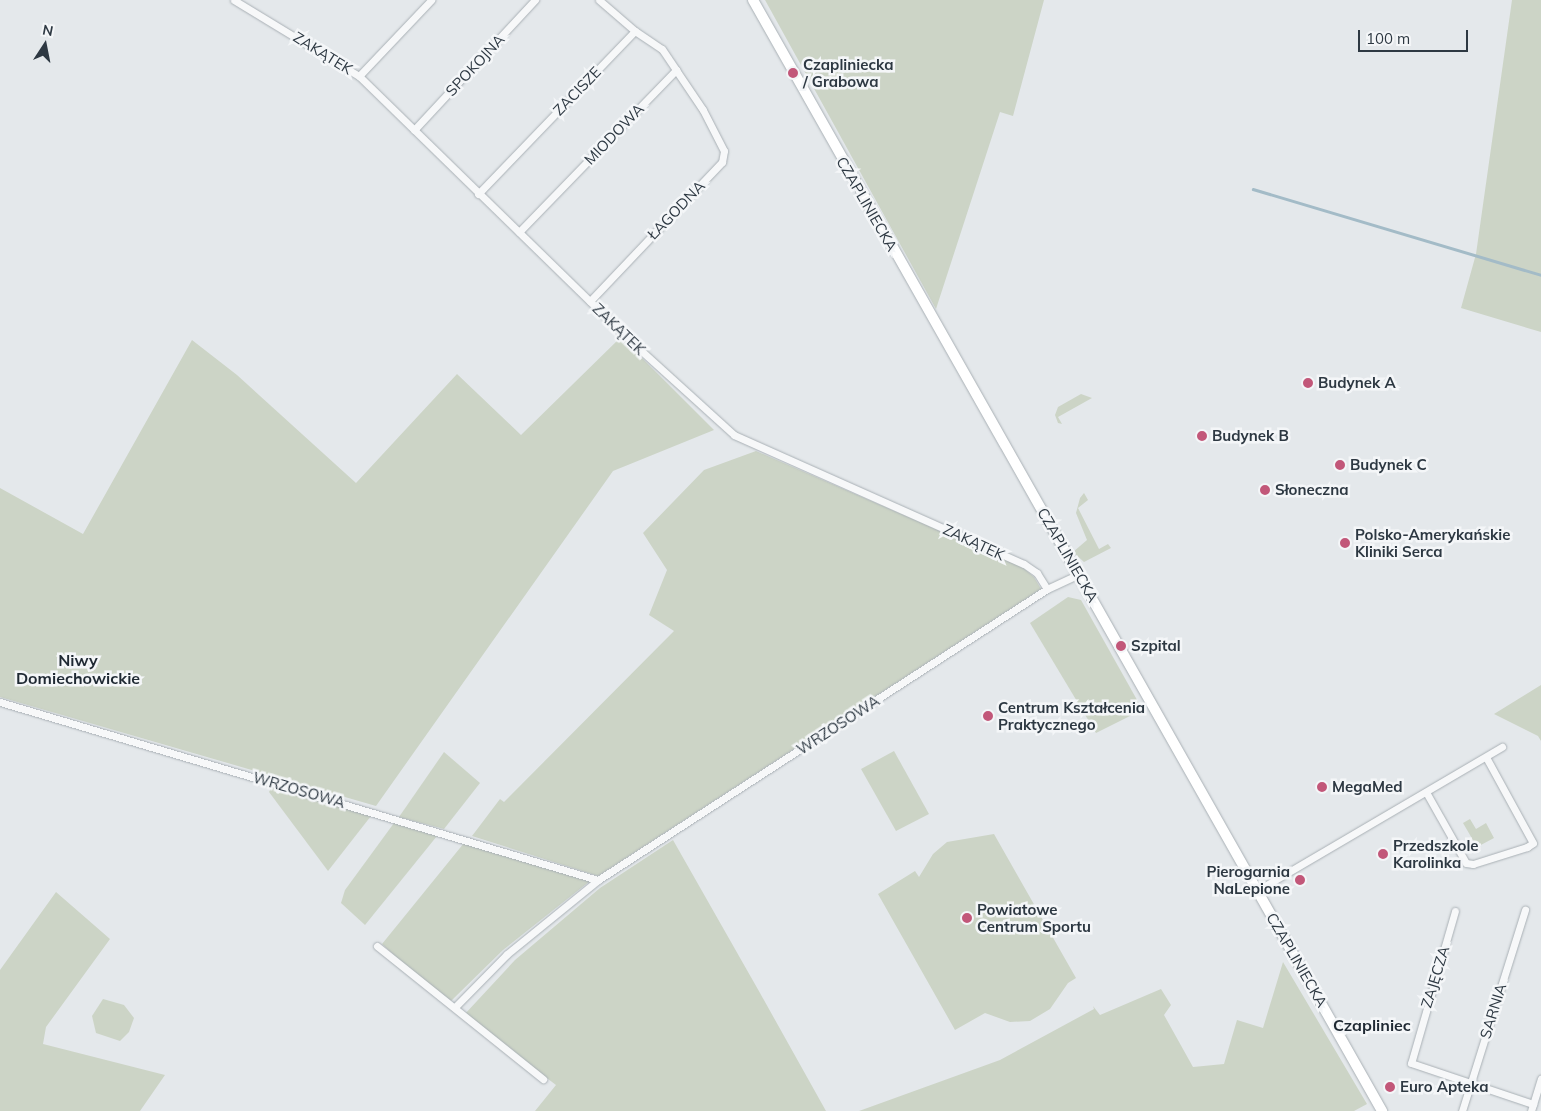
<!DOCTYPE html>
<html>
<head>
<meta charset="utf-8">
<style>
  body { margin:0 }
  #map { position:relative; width:1541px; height:1111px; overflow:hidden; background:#e4e8eb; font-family:Mulish,sans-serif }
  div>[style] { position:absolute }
  .green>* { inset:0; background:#ccd4c6 }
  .stream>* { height:2.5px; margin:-1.25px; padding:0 1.25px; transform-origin:1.25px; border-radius:1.25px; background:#a3bbc7 }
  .roads { filter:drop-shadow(0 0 1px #a9b0b5) drop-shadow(0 0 1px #a9b0b5) }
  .minor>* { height:7px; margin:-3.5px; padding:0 3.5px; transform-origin:3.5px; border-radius:3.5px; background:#f7f8f9 }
  .secondary>* { height:10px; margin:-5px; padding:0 5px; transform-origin:5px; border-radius:5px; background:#fff }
  .dots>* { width:14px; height:14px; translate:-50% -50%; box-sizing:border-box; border:2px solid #f4f6f8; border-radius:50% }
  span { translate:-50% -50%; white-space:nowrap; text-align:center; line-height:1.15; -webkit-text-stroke:5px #f4f6f8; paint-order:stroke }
  .street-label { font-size:15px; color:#2d3842 }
  .poi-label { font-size:15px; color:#2d3842; font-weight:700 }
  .left { translate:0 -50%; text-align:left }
  .right { translate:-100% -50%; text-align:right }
  .neighbourhood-label { font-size:16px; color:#1f2933; font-weight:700 }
  .north { position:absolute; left:20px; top:20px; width:50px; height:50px; -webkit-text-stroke:4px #f4f6f8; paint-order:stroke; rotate:11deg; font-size:14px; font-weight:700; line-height:20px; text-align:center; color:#2d3842 }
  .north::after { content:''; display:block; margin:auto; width:18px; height:22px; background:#2d3842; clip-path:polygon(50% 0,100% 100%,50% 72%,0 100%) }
  .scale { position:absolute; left:1358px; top:30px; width:110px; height:22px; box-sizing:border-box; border:2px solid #2d3842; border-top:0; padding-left:6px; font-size:15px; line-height:18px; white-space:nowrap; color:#2d3842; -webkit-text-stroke:4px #f4f6f8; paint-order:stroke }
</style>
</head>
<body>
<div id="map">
  <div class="green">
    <i style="clip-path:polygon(765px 0,1044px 0,1013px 116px,1000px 112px,936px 309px)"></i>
    <i style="clip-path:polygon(1512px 0,1541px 0,1541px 332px,1461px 308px,1476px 254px)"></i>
    <i style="clip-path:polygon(621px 337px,714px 430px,613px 471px,376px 806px,0 697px,0 488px,83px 534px,192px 340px,237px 375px,356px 483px,457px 374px,521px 435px)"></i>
    <i style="clip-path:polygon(1081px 394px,1092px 398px,1058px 417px,1062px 424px,1058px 423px,1055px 415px,1058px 407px)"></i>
    <i style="clip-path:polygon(756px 451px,1021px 566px,1034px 577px,1041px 589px,598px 876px,472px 836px,500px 799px,504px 802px,674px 631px,649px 615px,667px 570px,643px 533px,704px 470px)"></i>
    <i style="clip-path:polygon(1084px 493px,1088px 500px,1078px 508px,1099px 549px,1108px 544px,1111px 548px,1084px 562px,1073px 552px,1087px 540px,1076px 513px,1080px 498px)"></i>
    <i style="clip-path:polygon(1068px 597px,1081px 600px,1141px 707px,1140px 711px,1096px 733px,1030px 623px)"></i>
    <i style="clip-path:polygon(1541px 685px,1541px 741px,1538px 736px,1494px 714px)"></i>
    <i style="clip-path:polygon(894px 751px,929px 814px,896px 831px,861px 769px)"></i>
    <i style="clip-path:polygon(444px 752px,480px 783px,444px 829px,399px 817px)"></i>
    <i style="clip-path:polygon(273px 784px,371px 816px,328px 871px,269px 792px)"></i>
    <i style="clip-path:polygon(1470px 819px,1476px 829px,1486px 823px,1494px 838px,1477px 847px,1463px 823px)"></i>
    <i style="clip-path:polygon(394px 823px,437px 836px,365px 925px,341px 903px,345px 890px)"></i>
    <i style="clip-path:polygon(994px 834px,1076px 978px,1068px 983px,1050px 1009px,1030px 1021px,1010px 1022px,985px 1013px,955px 1030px,878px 894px,915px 871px,919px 877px,933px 854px,947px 842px)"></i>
    <i style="clip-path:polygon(673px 840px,760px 993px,826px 1111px,535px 1111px,556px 1085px,464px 1015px,515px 960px,600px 888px)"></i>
    <i style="clip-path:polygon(464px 843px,590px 881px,503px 950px,451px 1001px,416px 976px,382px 944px)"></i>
    <i style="clip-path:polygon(56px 892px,110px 939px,46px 1027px,43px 1044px,165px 1075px,140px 1111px,0 1111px,0 970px)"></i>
    <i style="clip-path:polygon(1283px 962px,1367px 1104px,1354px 1111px,859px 1111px,1000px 1060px,1094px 1009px,1093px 1006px,1100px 1015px,1161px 989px,1171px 1005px,1164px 1015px,1193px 1067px,1224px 1064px,1237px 1020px,1263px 1028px)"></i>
    <i style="clip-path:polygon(103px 999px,124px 1005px,134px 1018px,129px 1032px,120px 1041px,96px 1033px,92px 1016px)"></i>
  </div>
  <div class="stream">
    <i style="left:1253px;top:189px;width:301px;rotate:16.6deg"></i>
  </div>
  <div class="roads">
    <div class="minor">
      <i style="left:234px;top:0;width:146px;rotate:31.3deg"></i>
      <i style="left:359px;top:76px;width:387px;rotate:44.3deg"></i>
      <i style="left:636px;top:346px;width:132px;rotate:42.2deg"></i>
      <i style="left:734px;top:435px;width:317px;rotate:24deg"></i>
      <i style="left:1024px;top:564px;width:16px;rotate:35deg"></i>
      <i style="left:1037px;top:573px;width:19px;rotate:58deg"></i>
      <i style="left:599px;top:0;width:48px;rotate:40.7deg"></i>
      <i style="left:359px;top:76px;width:105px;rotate:-46.5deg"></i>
      <i style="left:414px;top:130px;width:178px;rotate:-47.1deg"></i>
      <i style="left:478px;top:194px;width:226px;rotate:-46.1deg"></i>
      <i style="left:635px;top:31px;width:32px;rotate:34deg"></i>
      <i style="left:662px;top:49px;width:25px;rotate:56deg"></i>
      <i style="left:519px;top:232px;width:226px;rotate:-45.9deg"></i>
      <i style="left:676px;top:70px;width:48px;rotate:56deg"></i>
      <i style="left:703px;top:110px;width:46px;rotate:62.9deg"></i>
      <i style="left:724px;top:151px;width:11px;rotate:100deg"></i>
      <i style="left:722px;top:162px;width:192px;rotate:133.5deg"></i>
      <i style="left:0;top:702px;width:624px;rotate:16.58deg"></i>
      <i style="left:1426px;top:792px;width:81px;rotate:60.6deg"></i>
      <i style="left:1466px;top:863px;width:7px;rotate:8deg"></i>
      <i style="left:1473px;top:864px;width:57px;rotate:-17.5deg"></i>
      <i style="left:1527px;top:847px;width:7px;rotate:-34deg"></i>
      <i style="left:1533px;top:843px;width:98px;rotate:-118.7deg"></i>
      <i style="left:1258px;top:890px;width:283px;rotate:-30.4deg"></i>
      <i style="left:1455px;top:911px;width:158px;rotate:106.1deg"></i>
      <i style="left:1411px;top:1063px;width:129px;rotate:18.6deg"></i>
      <i style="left:377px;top:946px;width:213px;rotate:38.7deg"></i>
      <i style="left:455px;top:1007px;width:74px;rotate:-45.5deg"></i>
      <i style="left:507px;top:954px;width:117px;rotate:-39.1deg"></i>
      <i style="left:598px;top:880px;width:535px;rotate:-32.95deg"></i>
      <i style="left:1047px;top:589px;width:35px;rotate:-25deg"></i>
      <i style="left:1462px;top:1111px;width:211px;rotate:-72.6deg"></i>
      <i style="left:1531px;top:1111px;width:34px;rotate:-73deg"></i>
    </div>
    <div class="secondary">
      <i style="left:753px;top:0;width:1277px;rotate:60.48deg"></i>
    </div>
  </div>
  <div class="dots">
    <i style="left:793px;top:73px;background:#c25779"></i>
    <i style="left:1308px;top:383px;background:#c25779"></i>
    <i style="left:1202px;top:436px;background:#c25779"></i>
    <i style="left:1340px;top:465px;background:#c25779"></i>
    <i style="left:1265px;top:490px;background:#c25779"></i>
    <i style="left:1345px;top:543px;background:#c25779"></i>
    <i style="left:1121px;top:646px;background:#c25779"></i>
    <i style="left:988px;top:716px;background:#c25779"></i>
    <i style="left:1322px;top:787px;background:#c25779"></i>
    <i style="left:1383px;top:854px;background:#c25779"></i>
    <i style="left:1300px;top:880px;background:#c25779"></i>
    <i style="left:967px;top:918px;background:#c25779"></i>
    <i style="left:1390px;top:1087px;background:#c25779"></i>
  </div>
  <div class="street-label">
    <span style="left:323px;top:53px;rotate:32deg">ZAKĄTEK</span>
    <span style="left:475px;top:65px;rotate:-47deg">SPOKOJNA</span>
    <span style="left:577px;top:91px;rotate:-46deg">ZACISZE</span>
    <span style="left:614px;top:134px;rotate:-46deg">MIODOWA</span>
    <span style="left:867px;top:204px;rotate:60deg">CZAPLINIECKA</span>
    <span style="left:676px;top:210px;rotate:-46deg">ŁAGODNA</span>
    <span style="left:619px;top:329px;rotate:44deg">ZAKĄTEK</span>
    <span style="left:974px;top:542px;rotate:25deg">ZAKĄTEK</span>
    <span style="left:1068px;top:555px;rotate:60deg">CZAPLINIECKA</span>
    <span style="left:838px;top:725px;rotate:-33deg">WRZOSOWA</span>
    <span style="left:299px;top:790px;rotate:16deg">WRZOSOWA</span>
    <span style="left:1297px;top:960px;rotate:60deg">CZAPLINIECKA</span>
    <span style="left:1435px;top:977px;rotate:-73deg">ZAJĘCZA</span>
    <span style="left:1493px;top:1011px;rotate:-73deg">SARNIA</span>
  </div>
  <div class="poi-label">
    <span class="left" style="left:803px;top:73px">Czapliniecka<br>/ Grabowa</span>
    <span class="left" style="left:1318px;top:383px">Budynek A</span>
    <span class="left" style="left:1212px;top:436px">Budynek B</span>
    <span class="left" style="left:1350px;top:465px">Budynek C</span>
    <span class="left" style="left:1275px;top:490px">Słoneczna</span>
    <span class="left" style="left:1355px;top:543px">Polsko-Amerykańskie<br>Kliniki Serca</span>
    <span class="left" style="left:1131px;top:646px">Szpital</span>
    <span class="left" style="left:998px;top:716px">Centrum Kształcenia<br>Praktycznego</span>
    <span class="left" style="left:1332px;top:787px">MegaMed</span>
    <span class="left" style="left:1393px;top:854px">Przedszkole<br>Karolinka</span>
    <span class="right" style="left:1290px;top:880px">Pierogarnia<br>NaLepione</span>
    <span class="left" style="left:977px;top:918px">Powiatowe<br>Centrum Sportu</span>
    <span class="left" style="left:1400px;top:1087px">Euro Apteka</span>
  </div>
  <div class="neighbourhood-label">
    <span style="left:78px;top:669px">Niwy<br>Domiechowickie</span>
    <span style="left:1372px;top:1025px">Czapliniec</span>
  </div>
  <div class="north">N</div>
  <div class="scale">100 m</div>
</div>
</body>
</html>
